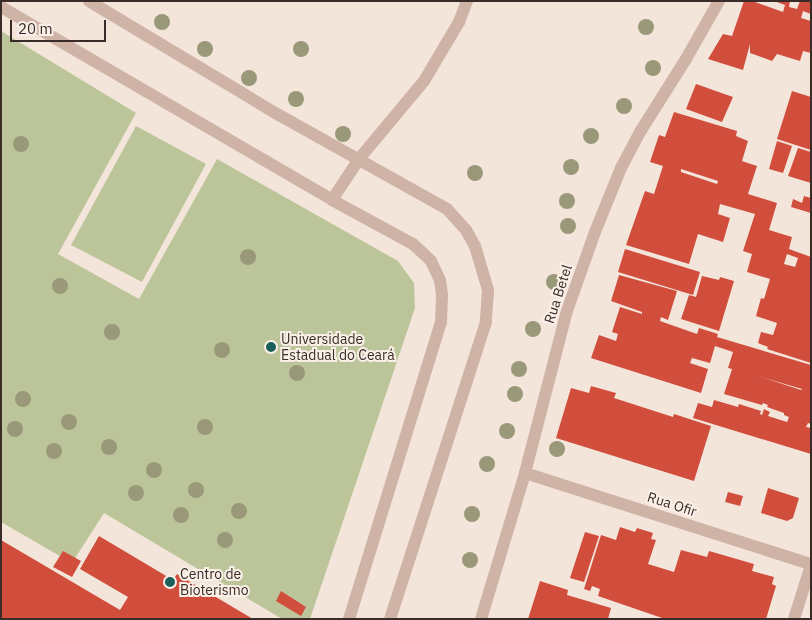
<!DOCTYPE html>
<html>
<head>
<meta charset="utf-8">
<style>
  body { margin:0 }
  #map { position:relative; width:812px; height:620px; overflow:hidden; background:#f4e5db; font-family:"IBM Plex Sans",sans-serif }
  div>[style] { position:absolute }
  .green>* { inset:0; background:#bcc59a }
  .building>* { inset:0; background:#d14e3d }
  .lane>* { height:12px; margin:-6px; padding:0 6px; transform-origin:6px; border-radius:6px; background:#ceb3a6 }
  .street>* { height:12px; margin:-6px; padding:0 6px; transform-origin:6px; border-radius:6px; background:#ceb3a6 }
  .trees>* { width:16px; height:16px; margin:-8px; border-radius:50%; background:#999979 }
  .dots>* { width:14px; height:14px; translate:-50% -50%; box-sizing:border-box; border:2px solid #fbf0e8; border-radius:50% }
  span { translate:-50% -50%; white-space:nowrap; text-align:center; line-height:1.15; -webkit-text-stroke:4px #fbf0e8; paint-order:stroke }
  .street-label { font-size:14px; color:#392b28 }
  .poi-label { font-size:14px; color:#392b28 }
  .left { translate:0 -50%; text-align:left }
  .frame { position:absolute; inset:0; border:2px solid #392b28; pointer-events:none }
  .scale { position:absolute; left:10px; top:20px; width:96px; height:22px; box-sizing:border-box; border:2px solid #392b28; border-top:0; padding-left:6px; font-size:15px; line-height:18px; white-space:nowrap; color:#392b28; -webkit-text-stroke:4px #fbf0e8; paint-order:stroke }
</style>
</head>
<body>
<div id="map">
  <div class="green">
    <i style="clip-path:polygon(1px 31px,136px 113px,58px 254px,139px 299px,217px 159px,398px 261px,414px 283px,415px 308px,310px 619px,282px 619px,104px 513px,72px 563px,1px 522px)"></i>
    <i style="clip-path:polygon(136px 126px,206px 164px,142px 282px,71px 245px)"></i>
  </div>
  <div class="building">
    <i style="clip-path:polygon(744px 1px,752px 1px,783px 12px,785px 5px,774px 1px,790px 1px,789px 7px,797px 9px,800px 1px,811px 1px,811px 14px,803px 11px,801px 18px,811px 21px,811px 53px,803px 51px,800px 61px,777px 54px,772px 61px,750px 53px,750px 44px,743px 70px,708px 59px,723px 34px,732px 36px)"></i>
    <i style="clip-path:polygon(696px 84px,733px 97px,722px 122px,686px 109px)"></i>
    <i style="clip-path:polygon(792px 91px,811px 97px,811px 150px,777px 139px)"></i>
    <i style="clip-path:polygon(evenodd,674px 112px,737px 131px,736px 136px,748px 141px,742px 161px,757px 166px,748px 194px,777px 203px,769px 230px,792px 237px,789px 249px,811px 257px,811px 363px,767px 349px,768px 347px,758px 343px,761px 332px,773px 335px,777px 323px,756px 316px,761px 298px,764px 299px,770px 279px,747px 272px,752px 254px,743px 251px,755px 214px,720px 204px,718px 214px,730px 218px,723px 242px,698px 234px,689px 264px,626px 245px,645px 191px,654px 194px,663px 166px,650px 162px,659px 135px,665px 137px,674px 112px,681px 169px,718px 181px,717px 184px,681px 172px,681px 169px,674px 112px,787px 254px,798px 258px,795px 267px,784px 264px,787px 254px)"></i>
    <i style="clip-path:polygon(777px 141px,792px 146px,783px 173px,769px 169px)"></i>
    <i style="clip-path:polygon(798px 148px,811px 152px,811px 183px,788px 176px)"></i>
    <i style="clip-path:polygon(804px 196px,811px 198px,811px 213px,791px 207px,793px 199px,802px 203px)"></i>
    <i style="clip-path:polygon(625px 249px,700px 272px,693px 295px,618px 272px)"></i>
    <i style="clip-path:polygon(evenodd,619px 275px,677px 291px,668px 320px,661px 317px,660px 321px,697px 334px,699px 328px,718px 334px,717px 337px,811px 365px,811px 424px,808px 423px,806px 427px,811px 428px,811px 454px,693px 418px,698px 403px,712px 407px,714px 400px,738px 407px,739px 404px,761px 411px,760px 414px,762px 415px,764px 409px,770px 412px,768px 416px,787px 422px,789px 417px,784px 415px,784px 413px,767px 407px,768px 405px,763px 403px,762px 405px,724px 394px,732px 369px,728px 368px,733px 352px,715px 346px,710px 363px,692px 358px,690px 363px,708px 369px,701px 393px,591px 358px,599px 335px,616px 341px,618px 334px,612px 332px,620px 307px,642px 314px,642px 312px,611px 301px,619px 275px,758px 376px,802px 389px,801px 390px,758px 376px)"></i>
    <i style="clip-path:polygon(702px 276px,719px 280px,720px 277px,734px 281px,719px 331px,681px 319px,689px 295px,696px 297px)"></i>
    <i style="clip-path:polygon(591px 386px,616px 393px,614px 398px,673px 417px,674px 414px,711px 426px,694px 481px,556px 438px,571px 388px,589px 393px)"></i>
    <i style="clip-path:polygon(768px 488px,799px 498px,793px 518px,787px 521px,761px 513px)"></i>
    <i style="clip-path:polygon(728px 492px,743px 496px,740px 506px,725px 502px)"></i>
    <i style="clip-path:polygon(620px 527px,635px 532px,637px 528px,653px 533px,651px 539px,656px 540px,648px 564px,674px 572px,681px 550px,707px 557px,709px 551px,754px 564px,752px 571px,774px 577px,772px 584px,776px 586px,766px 619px,665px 619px,598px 596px,600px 589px,592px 586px,590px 591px,584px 589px,601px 535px,616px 540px)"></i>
    <i style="clip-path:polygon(585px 532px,599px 536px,584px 582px,570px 578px)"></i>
    <i style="clip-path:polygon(99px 536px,173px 580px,177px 574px,253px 619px,1px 619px,1px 540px,120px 610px,128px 597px,80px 569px)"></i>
    <i style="clip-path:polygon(63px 551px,81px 561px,72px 577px,53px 567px)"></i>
    <i style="clip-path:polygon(540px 581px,568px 590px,567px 595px,611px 608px,608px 619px,528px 619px)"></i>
    <i style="clip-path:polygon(281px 591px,306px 607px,301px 616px,276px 601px)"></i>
  </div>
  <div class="lane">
    <i style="left:89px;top:1px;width:222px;rotate:31deg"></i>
    <i style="left:279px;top:115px;width:193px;rotate:29.2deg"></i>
    <i style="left:447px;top:209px;width:28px;rotate:48deg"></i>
    <i style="left:466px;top:230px;width:18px;rotate:61deg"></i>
    <i style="left:475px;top:246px;width:46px;rotate:73.5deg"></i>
    <i style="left:488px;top:290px;width:32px;rotate:94deg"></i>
    <i style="left:486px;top:322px;width:312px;rotate:107.9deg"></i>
    <i style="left:1px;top:7px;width:383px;rotate:30.2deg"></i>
    <i style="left:332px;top:200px;width:92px;rotate:28.5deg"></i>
    <i style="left:413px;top:244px;width:25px;rotate:43deg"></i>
    <i style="left:431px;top:261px;width:21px;rotate:65deg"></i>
    <i style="left:440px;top:280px;width:15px;rotate:82deg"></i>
    <i style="left:442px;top:295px;width:27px;rotate:92deg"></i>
    <i style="left:441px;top:322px;width:311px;rotate:107.2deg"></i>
    <i style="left:332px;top:200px;width:49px;rotate:-56.6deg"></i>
    <i style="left:359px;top:159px;width:102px;rotate:-50.2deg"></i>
    <i style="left:424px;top:81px;width:69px;rotate:-59.3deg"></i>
    <i style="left:459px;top:22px;width:22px;rotate:-69deg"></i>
  </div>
  <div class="street">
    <i style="left:525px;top:473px;width:300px;rotate:17.7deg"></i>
    <i style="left:481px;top:619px;width:152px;rotate:-73.2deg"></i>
    <i style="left:525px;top:473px;width:167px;rotate:-75.5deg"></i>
    <i style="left:567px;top:311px;width:84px;rotate:-70.5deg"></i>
    <i style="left:595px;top:232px;width:69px;rotate:-67.9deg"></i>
    <i style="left:621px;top:168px;width:41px;rotate:-62.2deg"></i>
    <i style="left:640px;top:132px;width:86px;rotate:-57.8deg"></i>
    <i style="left:686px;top:59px;width:67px;rotate:-60.4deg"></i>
    <i style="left:794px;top:619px;width:57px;rotate:-72.5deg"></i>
  </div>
  <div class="trees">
    <i style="left:162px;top:22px"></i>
    <i style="left:646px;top:27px"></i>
    <i style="left:205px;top:49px"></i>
    <i style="left:301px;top:49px"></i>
    <i style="left:653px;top:68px"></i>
    <i style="left:249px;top:78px"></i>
    <i style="left:296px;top:99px"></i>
    <i style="left:624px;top:106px"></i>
    <i style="left:343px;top:134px"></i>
    <i style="left:591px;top:136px"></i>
    <i style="left:21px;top:144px"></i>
    <i style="left:571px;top:167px"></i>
    <i style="left:475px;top:173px"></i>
    <i style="left:567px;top:201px"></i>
    <i style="left:568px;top:226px"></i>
    <i style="left:248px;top:257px"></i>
    <i style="left:554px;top:282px"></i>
    <i style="left:60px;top:286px"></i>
    <i style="left:533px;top:329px"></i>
    <i style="left:112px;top:332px"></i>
    <i style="left:222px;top:350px"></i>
    <i style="left:519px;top:369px"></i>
    <i style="left:297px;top:373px"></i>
    <i style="left:515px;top:394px"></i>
    <i style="left:23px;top:399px"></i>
    <i style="left:69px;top:422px"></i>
    <i style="left:205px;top:427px"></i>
    <i style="left:15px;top:429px"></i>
    <i style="left:507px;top:431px"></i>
    <i style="left:109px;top:447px"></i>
    <i style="left:557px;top:449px"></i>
    <i style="left:54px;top:451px"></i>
    <i style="left:487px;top:464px"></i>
    <i style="left:154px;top:470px"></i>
    <i style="left:196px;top:490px"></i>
    <i style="left:136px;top:493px"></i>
    <i style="left:239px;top:511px"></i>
    <i style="left:472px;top:514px"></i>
    <i style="left:181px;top:515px"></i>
    <i style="left:225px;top:540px"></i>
    <i style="left:470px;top:560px"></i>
  </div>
  <div class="dots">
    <i style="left:271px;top:347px;background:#195f5a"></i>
    <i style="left:170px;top:582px;background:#195f5a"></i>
  </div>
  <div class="street-label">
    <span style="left:558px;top:294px;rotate:-72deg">Rua Betel</span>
    <span style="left:672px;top:504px;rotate:18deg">Rua Ofir</span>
  </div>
  <div class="poi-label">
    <span class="left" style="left:281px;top:347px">Universidade<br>Estadual do Ceará</span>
    <span class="left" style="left:180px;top:582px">Centro de<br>Bioterismo</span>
  </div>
  <div class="frame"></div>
  <div class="scale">20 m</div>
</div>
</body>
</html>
